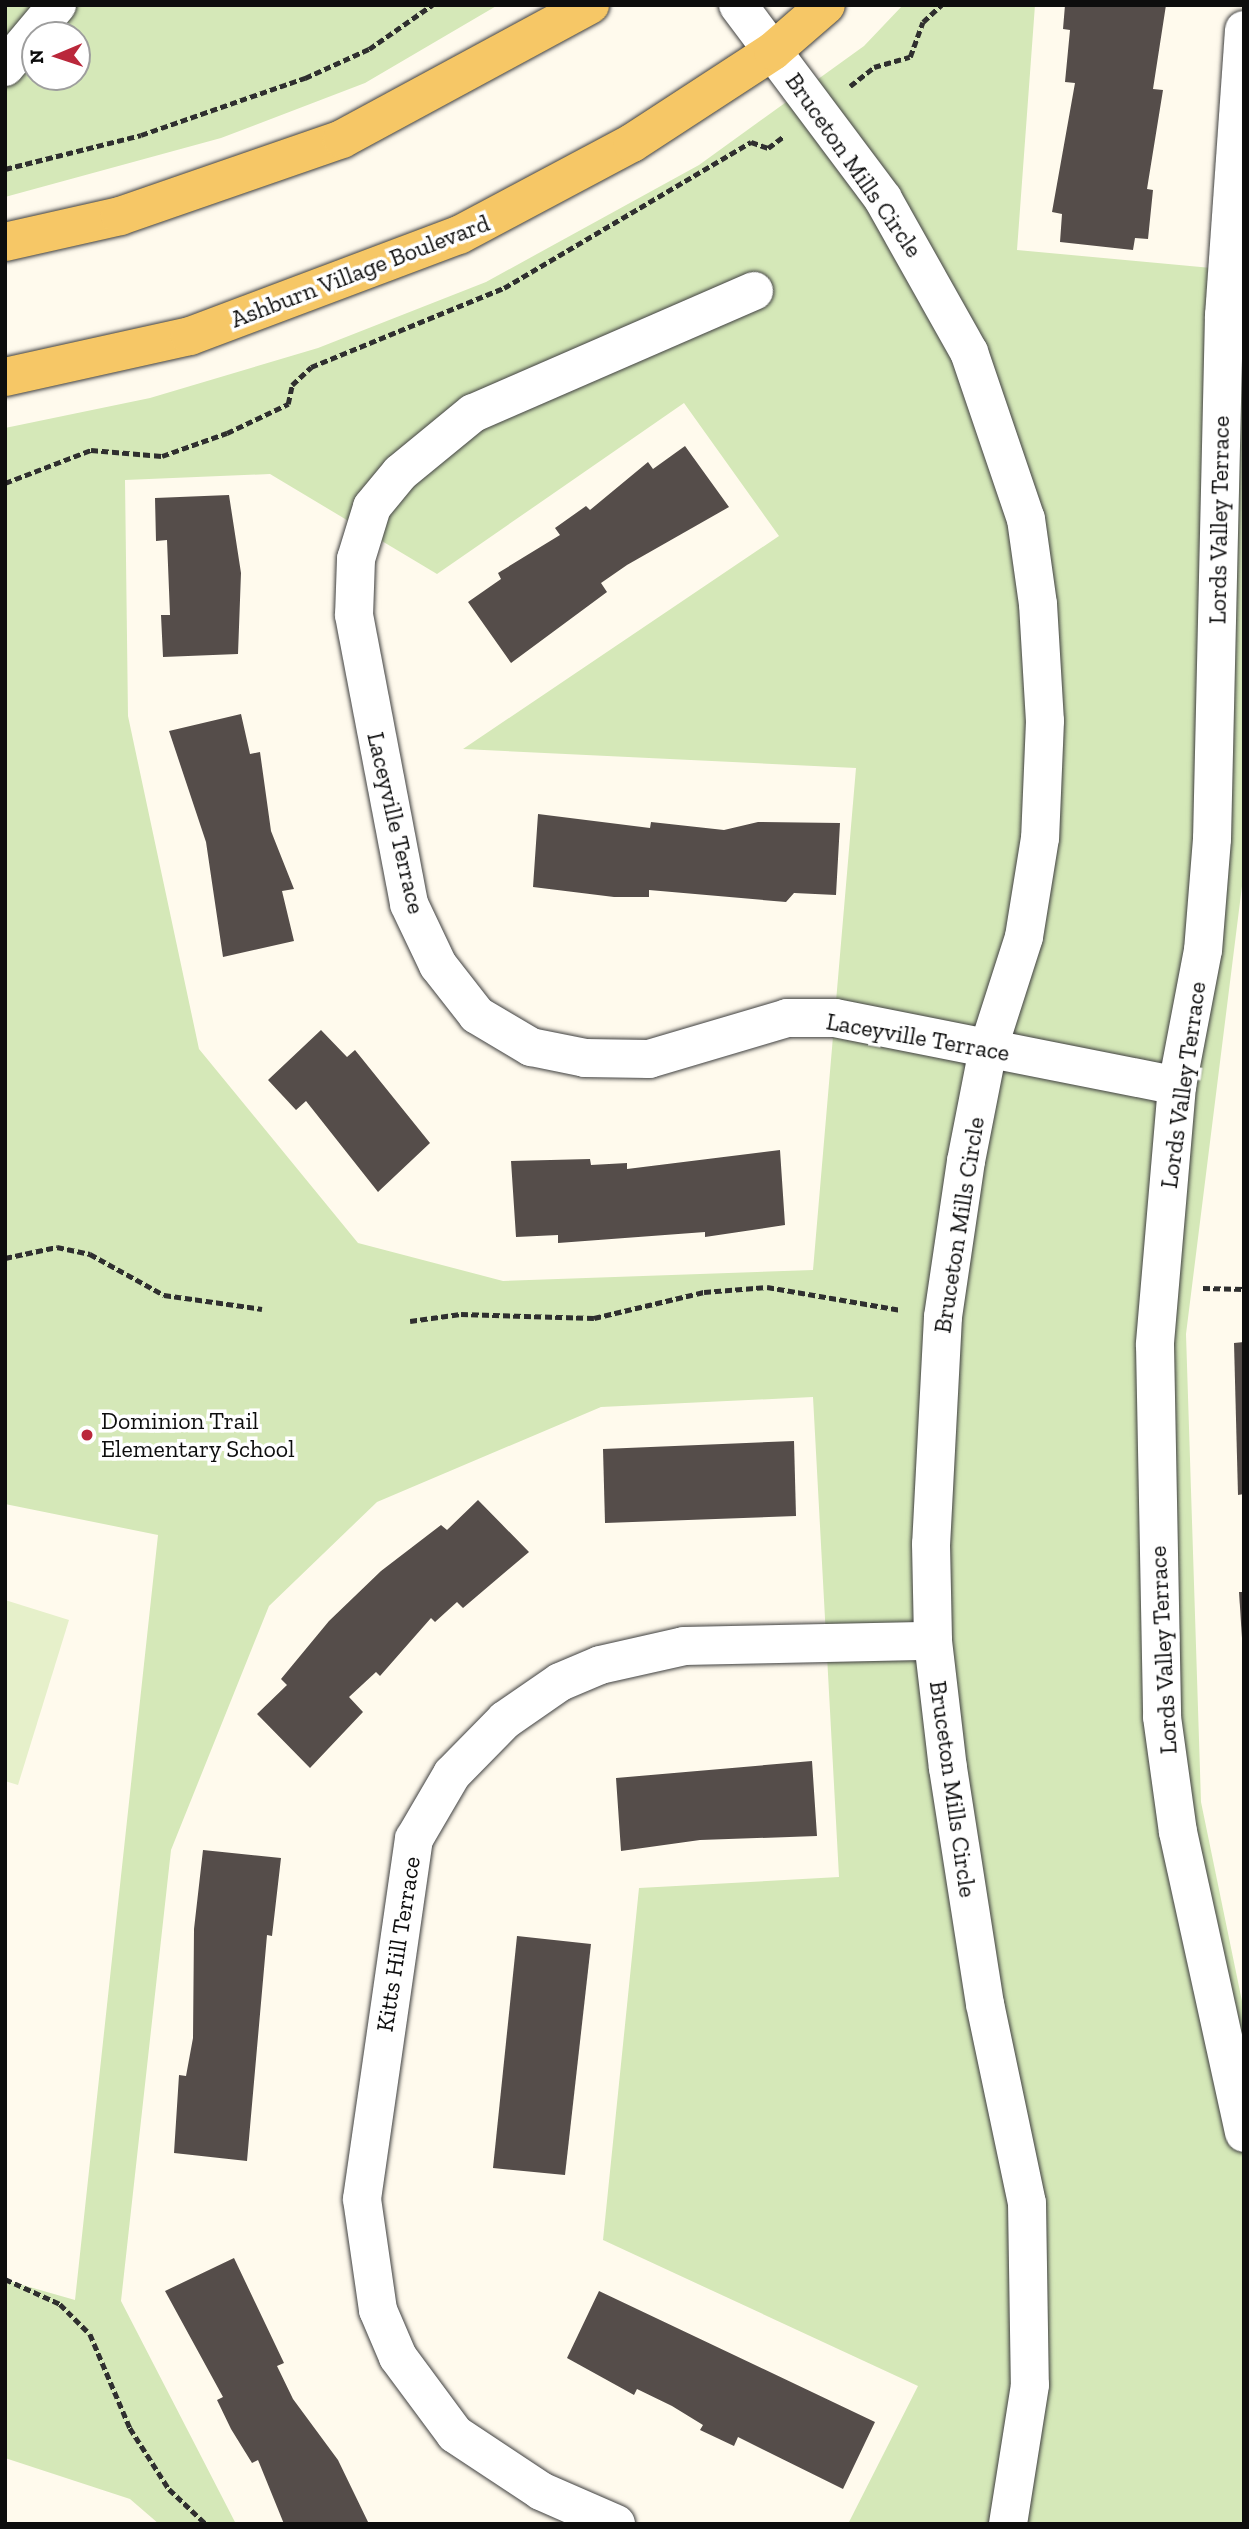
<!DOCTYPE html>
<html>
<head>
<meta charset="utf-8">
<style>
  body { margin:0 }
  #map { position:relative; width:1249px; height:2529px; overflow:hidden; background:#fffaed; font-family:"Zilla Slab",serif }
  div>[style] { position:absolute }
  .green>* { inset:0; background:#d5e8b8 }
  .pitch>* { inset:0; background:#e6f0ca }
  .building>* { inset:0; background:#554d4a }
  .path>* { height:4.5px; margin-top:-2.25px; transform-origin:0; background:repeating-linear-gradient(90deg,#2f2f2f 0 7px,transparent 0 10.5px) }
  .roads { filter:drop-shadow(0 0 2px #404040) drop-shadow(0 0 2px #404040) }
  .minor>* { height:38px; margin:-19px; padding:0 19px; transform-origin:19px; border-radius:19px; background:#fff }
  .major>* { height:38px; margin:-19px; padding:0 19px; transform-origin:19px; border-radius:19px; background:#f6c766 }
  .dots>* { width:19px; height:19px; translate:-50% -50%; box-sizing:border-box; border:4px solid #fff; border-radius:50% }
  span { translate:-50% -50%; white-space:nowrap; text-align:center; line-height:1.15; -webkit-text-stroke:7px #fff; paint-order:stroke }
  .street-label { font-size:24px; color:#0d0d0d }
  .poi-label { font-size:24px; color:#0d0d0d }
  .left { translate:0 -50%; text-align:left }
  .frame { position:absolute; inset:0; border:7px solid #0d0d0d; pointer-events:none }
  .north { position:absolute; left:21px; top:21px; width:70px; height:70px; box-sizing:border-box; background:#fff; border:2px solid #9e9e9e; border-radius:50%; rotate:268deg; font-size:19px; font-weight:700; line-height:28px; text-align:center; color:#0d0d0d }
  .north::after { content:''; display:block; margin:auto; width:24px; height:32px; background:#ba283b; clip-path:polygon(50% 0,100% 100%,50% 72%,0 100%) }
</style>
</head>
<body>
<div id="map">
  <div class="green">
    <i style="clip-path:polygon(evenodd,5px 5px,498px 5px,365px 83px,221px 138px,5px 197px,5px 5px,35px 35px,77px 35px,77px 77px,35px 77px,35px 35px)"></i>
    <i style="clip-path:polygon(evenodd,903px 5px,1035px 5px,1017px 250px,1244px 271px,1244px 870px,1186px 1334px,1201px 1802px,1244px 2011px,1244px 2524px,848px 2524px,918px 2386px,603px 2240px,639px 1888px,839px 1877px,813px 1397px,601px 1407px,377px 1502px,269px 1606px,171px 1850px,121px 2301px,236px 2524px,159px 2524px,130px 2499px,5px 2458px,5px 2280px,75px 2300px,158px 1535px,5px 1504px,5px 428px,150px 398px,318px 348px,486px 282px,699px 165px,864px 46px,903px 5px,684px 403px,779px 536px,463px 749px,856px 768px,813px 1270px,503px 1281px,358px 1243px,199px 1049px,128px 716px,125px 480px,270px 474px,437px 574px,684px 403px)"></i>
  </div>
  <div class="pitch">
    <i style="clip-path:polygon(5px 1600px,69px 1620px,18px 1785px,5px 1781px)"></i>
  </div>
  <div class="building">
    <i style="clip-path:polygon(1065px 5px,1166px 5px,1153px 89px,1163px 90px,1147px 189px,1153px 190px,1148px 239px,1135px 238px,1133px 250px,1060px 242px,1062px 214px,1052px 212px,1075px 83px,1065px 82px,1070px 30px,1063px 29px)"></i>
    <i style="clip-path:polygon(685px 446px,729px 507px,627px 565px,601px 583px,607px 592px,511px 663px,468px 602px,501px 579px,498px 573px,560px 535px,555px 528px,586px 506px,590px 510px,648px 462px,653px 469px)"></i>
    <i style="clip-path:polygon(229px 495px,241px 573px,238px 654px,163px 657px,161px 615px,170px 615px,167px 540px,156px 541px,155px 498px)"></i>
    <i style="clip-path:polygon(241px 714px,250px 754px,260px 752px,271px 831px,294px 889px,282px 891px,294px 941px,223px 957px,206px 842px,169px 731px)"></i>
    <i style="clip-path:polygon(538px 814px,650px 828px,651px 822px,724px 830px,758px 822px,840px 823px,836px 895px,794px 893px,786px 902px,649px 890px,649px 897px,614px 897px,533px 887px)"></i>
    <i style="clip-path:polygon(321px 1030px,347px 1057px,355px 1050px,430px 1143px,378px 1192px,306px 1101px,296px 1110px,268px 1080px)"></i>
    <i style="clip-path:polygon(780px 1150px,785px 1225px,705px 1237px,705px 1232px,558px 1243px,558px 1235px,516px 1237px,511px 1161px,590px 1159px,591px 1165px,627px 1163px,627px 1169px)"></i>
    <i style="clip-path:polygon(1244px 1342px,1244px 1494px,1238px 1495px,1234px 1343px)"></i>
    <i style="clip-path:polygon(794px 1441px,796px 1516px,605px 1523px,603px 1449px)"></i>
    <i style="clip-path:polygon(478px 1500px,529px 1552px,463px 1608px,457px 1602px,435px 1622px,431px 1618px,380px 1676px,376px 1672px,349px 1697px,363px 1712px,310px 1768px,257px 1714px,287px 1685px,281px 1679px,329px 1621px,381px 1571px,441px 1525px,447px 1530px)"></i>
    <i style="clip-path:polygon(1239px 1592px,1244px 1592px,1244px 1637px,1242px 1638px)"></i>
    <i style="clip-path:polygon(812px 1761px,817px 1836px,700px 1840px,621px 1851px,616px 1778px)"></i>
    <i style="clip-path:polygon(203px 1850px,281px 1858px,272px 1936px,267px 1935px,247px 2161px,174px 2153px,179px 2075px,186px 2076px,193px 2038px,194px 1929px)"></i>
    <i style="clip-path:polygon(517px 1936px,591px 1944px,565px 2175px,493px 2168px)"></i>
    <i style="clip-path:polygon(234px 2258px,284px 2363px,277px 2366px,293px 2399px,338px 2460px,369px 2524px,284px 2524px,258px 2460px,252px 2463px,231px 2429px,217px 2400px,223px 2397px,165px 2291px)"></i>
    <i style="clip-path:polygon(599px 2291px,875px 2422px,843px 2489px,738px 2437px,734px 2446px,700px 2430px,703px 2425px,672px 2406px,637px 2389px,634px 2395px,567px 2358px)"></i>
  </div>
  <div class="path">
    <i style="left:850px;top:86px;width:31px;rotate:-38deg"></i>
    <i style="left:874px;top:67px;width:37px;rotate:-16deg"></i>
    <i style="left:910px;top:57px;width:37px;rotate:-70deg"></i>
    <i style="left:923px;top:22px;width:25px;rotate:-43deg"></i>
    <i style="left:5px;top:169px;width:140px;rotate:-14deg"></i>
    <i style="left:141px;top:135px;width:174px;rotate:-19.2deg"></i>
    <i style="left:305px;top:78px;width:70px;rotate:-24.4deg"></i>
    <i style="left:369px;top:49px;width:77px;rotate:-34.9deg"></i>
    <i style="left:5px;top:483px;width:92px;rotate:-21deg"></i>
    <i style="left:91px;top:450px;width:71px;rotate:4.8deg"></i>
    <i style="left:162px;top:456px;width:69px;rotate:-19.5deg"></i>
    <i style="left:227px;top:433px;width:68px;rotate:-25.4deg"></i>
    <i style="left:288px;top:404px;width:19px;rotate:-78deg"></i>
    <i style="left:292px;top:385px;width:26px;rotate:-43deg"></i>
    <i style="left:311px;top:367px;width:209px;rotate:-22.3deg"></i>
    <i style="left:504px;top:288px;width:287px;rotate:-30.6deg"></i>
    <i style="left:751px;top:142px;width:18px;rotate:19deg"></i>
    <i style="left:768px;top:148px;width:20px;rotate:-37deg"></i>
    <i style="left:5px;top:1258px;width:53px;rotate:-11.9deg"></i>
    <i style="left:57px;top:1247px;width:34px;rotate:12deg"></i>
    <i style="left:90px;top:1254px;width:85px;rotate:29deg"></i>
    <i style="left:164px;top:1295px;width:99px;rotate:8.1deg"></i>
    <i style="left:1203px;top:1288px;width:41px;rotate:1.4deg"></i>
    <i style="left:410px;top:1321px;width:51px;rotate:-7.8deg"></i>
    <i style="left:461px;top:1314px;width:133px;rotate:1.7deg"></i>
    <i style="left:594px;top:1318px;width:113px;rotate:-13.3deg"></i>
    <i style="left:704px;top:1292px;width:63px;rotate:-4.5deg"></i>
    <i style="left:767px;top:1287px;width:136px;rotate:9.7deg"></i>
    <i style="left:5px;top:2279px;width:60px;rotate:24.4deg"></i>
    <i style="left:60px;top:2304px;width:42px;rotate:45deg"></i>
    <i style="left:90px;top:2334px;width:102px;rotate:66.9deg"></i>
    <i style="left:130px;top:2428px;width:72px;rotate:57.4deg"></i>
    <i style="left:169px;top:2489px;width:51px;rotate:43.4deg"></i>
  </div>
  <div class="roads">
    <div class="minor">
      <i style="left:738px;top:5px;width:242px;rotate:53.2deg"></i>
      <i style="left:883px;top:199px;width:176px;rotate:60.7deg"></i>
      <i style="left:969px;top:352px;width:176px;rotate:71.2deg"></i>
      <i style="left:1026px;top:519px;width:86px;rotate:82deg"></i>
      <i style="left:1038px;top:604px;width:117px;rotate:86.6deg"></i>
      <i style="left:1045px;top:721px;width:117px;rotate:92.4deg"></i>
      <i style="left:1040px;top:838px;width:100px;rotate:99.2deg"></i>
      <i style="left:1024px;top:937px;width:118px;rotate:107.8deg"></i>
      <i style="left:988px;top:1049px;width:114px;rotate:101.1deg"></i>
      <i style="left:966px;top:1161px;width:158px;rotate:98.4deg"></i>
      <i style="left:943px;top:1317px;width:227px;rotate:93deg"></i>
      <i style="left:931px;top:1544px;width:97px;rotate:88.8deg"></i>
      <i style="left:933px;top:1641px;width:128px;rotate:83.3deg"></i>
      <i style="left:948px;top:1768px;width:239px;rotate:81.1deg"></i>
      <i style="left:985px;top:2004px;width:203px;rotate:78.1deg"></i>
      <i style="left:1027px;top:2203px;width:182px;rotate:89.1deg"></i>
      <i style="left:1030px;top:2385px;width:141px;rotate:99deg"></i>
      <i style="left:1244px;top:30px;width:286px;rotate:94deg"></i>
      <i style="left:1224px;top:315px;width:524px;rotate:91.31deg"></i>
      <i style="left:1212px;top:839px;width:111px;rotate:94.6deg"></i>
      <i style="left:1203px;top:950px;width:138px;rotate:100.8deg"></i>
      <i style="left:1177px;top:1086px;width:260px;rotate:94.9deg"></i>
      <i style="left:1155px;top:1345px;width:372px;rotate:88.9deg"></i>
      <i style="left:1162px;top:1717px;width:116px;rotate:82.1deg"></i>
      <i style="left:1178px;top:1832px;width:308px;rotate:77.6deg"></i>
      <i style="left:5px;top:67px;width:81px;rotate:-50deg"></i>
      <i style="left:754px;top:291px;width:306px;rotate:156.5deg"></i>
      <i style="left:473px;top:413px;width:94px;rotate:140.6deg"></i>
      <i style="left:400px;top:473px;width:44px;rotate:129.5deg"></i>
      <i style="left:372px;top:507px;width:54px;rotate:107.1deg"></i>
      <i style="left:356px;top:559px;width:56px;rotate:92deg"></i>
      <i style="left:354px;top:615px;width:294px;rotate:79.2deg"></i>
      <i style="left:409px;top:904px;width:68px;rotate:64.6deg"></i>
      <i style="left:438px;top:965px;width:63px;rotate:52deg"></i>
      <i style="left:477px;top:1015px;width:63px;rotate:30.7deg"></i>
      <i style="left:531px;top:1047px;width:55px;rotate:11.5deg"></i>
      <i style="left:585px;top:1058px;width:64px;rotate:0.9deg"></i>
      <i style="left:649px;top:1059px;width:144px;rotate:-16.5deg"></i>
      <i style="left:787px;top:1018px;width:48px"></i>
      <i style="left:835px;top:1018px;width:349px;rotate:11.2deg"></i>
      <i style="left:616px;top:2524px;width:82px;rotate:-156.3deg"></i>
      <i style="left:541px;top:2491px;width:103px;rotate:-146.5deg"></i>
      <i style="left:455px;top:2434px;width:96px;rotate:-126.5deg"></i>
      <i style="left:398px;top:2357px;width:51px;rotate:-113.1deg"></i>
      <i style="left:378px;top:2310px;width:112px;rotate:-98.2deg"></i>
      <i style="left:362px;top:2199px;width:364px;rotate:-81.8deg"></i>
      <i style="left:414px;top:1839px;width:75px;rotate:-59.7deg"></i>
      <i style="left:452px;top:1774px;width:76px;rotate:-45.5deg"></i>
      <i style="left:505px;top:1720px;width:67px;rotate:-34.6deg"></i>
      <i style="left:560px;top:1682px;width:43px;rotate:-23deg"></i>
      <i style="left:600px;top:1665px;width:86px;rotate:-12.7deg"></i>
      <i style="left:684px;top:1646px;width:249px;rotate:-1.2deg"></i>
    </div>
    <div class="major">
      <i style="left:5px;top:242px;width:118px;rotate:-12.7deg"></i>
      <i style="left:120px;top:216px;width:235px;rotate:-19.1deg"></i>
      <i style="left:342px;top:139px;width:282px;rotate:-28.4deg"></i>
      <i style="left:5px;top:377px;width:189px;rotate:-12.5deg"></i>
      <i style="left:190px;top:336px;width:287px;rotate:-20.6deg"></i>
      <i style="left:459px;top:235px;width:196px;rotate:-28deg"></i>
      <i style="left:632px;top:143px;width:168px;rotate:-33.1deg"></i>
      <i style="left:773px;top:51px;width:70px;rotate:-41deg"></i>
    </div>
  </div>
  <div class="dots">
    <i style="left:87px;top:1435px;background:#ba283b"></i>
  </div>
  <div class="street-label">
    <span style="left:854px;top:165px;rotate:55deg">Bruceton Mills Circle</span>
    <span style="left:360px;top:271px;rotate:-21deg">Ashburn Village Boulevard</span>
    <span style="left:1219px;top:520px;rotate:-89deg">Lords Valley Terrace</span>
    <span style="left:396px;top:823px;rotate:77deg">Laceyville Terrace</span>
    <span style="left:918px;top:1037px;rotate:10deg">Laceyville Terrace</span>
    <span style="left:1183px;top:1085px;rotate:-82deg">Lords Valley Terrace</span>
    <span style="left:959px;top:1225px;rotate:-81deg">Bruceton Mills Circle</span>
    <span style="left:1163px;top:1650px;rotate:-93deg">Lords Valley Terrace</span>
    <span style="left:953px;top:1789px;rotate:82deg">Bruceton Mills Circle</span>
    <span style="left:398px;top:1944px;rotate:-81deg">Kitts Hill Terrace</span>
  </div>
  <div class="poi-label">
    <span class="left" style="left:101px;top:1435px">Dominion Trail<br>Elementary School</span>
  </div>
  <div class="frame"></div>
  <div class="north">N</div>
</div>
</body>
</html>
